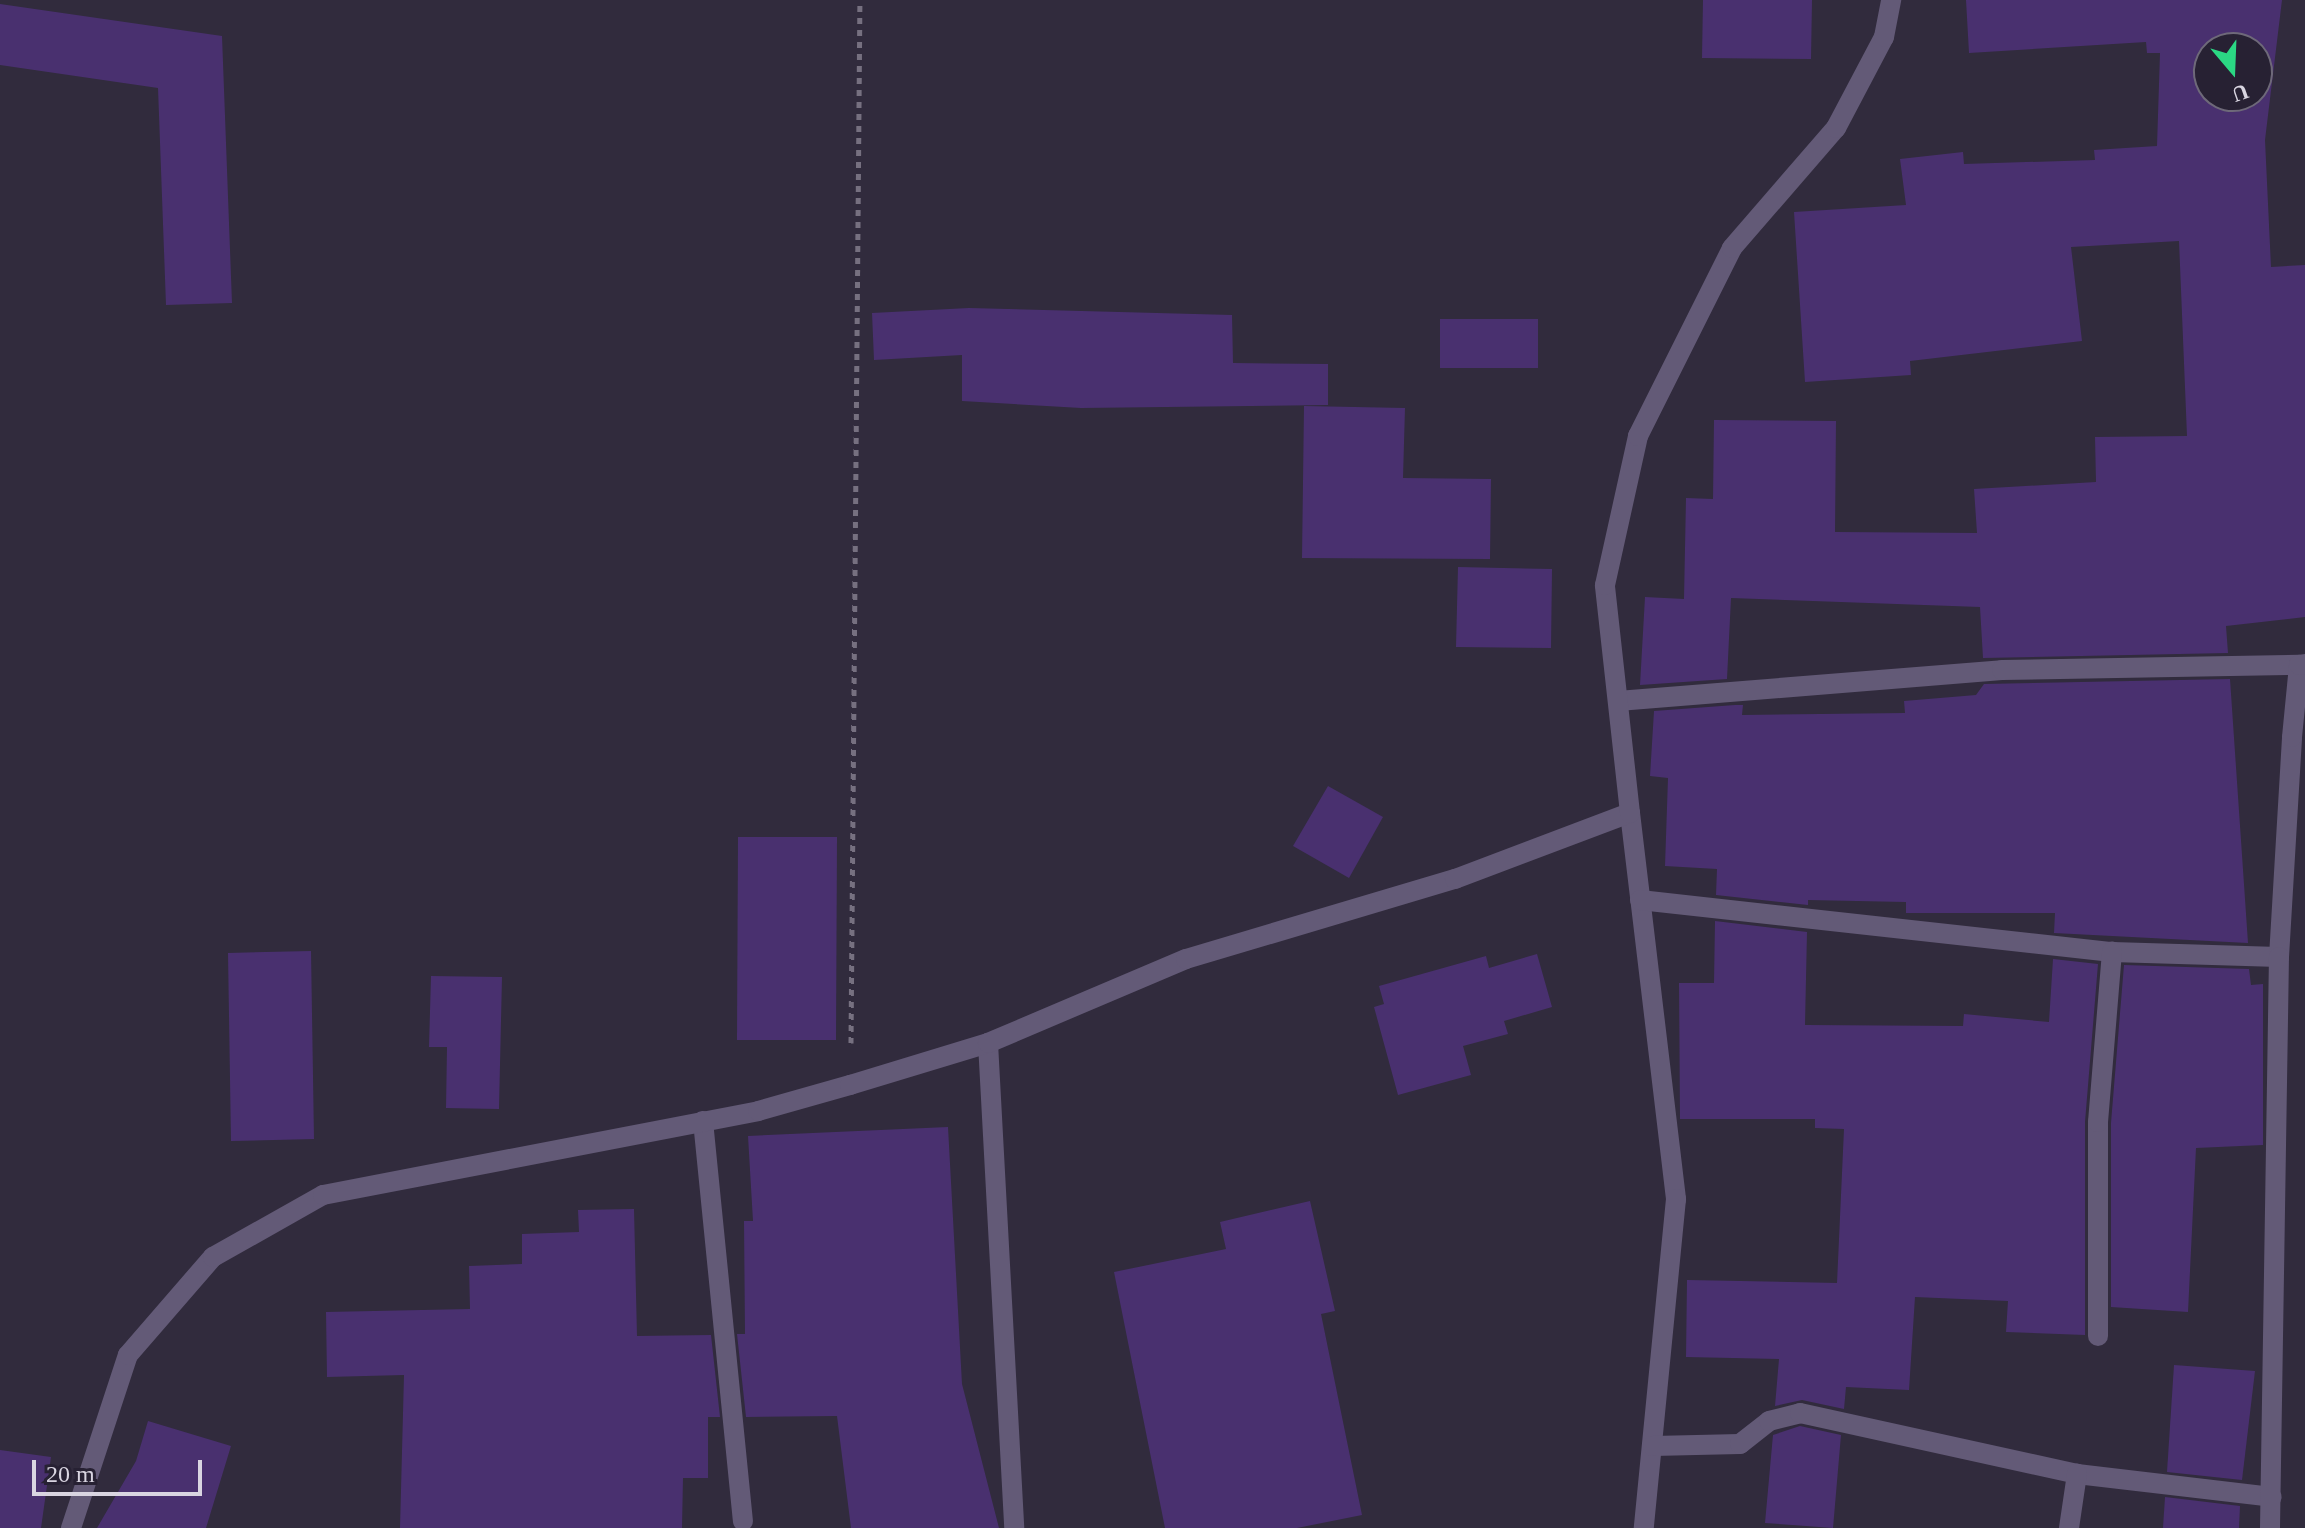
<!DOCTYPE html>
<html>
<head>
<meta charset="utf-8">
<style>
  body { margin:0 }
  #map { position:relative; width:2305px; height:1528px; overflow:hidden; background:#312b3d; font-family:Georgia,serif }
  div>[style] { position:absolute }
  .building>* { inset:0; background:#49306f }
  .path>* { height:5px; margin-top:-2.5px; transform-origin:0; background:repeating-linear-gradient(90deg,#767080 0 6px,transparent 0 12px) }
  .minor>* { height:20px; margin:-10px; padding:0 10px; transform-origin:10px; border-radius:10px; background:#635a77 }
  span { translate:-50% -50%; white-space:nowrap; text-align:center; line-height:1.15; -webkit-text-stroke:7px #272133; paint-order:stroke }
  .north { position:absolute; left:2193px; top:32px; width:80px; height:80px; box-sizing:border-box; background:#272133; border:2px solid #6e6979; border-radius:50%; rotate:161deg; font-size:22px; font-weight:700; line-height:32px; text-align:center; color:#d9d5e1 }
  .north::after { content:''; display:block; margin:auto; width:28px; height:36px; background:#2bd884; clip-path:polygon(50% 0,100% 100%,50% 72%,0 100%) }
  .scale { position:absolute; left:32px; top:1460px; width:170px; height:36px; box-sizing:border-box; border:4px solid #d9d5e1; border-top:0; padding-left:10px; font-size:24px; line-height:28px; white-space:nowrap; color:#d9d5e1; -webkit-text-stroke:6px #272133; paint-order:stroke }
</style>
</head>
<body>
<div id="map">
  <div class="building">
    <i style="clip-path:polygon(1703px 0,1812px 0,1811px 59px,1702px 58px)"></i>
    <i style="clip-path:polygon(evenodd,1966px 0,2282px 0,2265px 140px,2271px 267px,2305px 265px,2305px 617px,2226px 626px,2228px 653px,1983px 658px,1980px 607px,1731px 598px,1727px 679px,1640px 685px,1645px 597px,1684px 599px,1686px 498px,1713px 499px,1714px 420px,1836px 421px,1835px 532px,1977px 533px,1974px 489px,2096px 482px,2095px 437px,2187px 436px,2179px 241px,2071px 247px,2082px 341px,1910px 361px,1911px 375px,1805px 382px,1794px 212px,1906px 205px,1900px 159px,1963px 152px,1964px 164px,2095px 160px,2094px 150px,2157px 146px,2160px 53px,2147px 53px,2146px 42px,1969px 53px,1966px 0,2209px 48px,2257px 48px,2257px 96px,2209px 96px,2209px 48px)"></i>
    <i style="clip-path:polygon(0 4px,222px 36px,232px 303px,166px 305px,158px 88px,0 65px)"></i>
    <i style="clip-path:polygon(969px 308px,1232px 315px,1233px 363px,1328px 364px,1328px 405px,1081px 408px,962px 401px,962px 355px,874px 360px,872px 313px)"></i>
    <i style="clip-path:polygon(1440px 319px,1538px 319px,1538px 368px,1440px 368px)"></i>
    <i style="clip-path:polygon(1304px 406px,1405px 408px,1403px 478px,1491px 479px,1490px 559px,1302px 558px)"></i>
    <i style="clip-path:polygon(1458px 567px,1552px 569px,1551px 648px,1456px 647px)"></i>
    <i style="clip-path:polygon(2230px 679px,2248px 943px,2054px 933px,2055px 913px,1906px 913px,1906px 902px,1808px 900px,1808px 905px,1716px 895px,1717px 869px,1665px 866px,1668px 778px,1650px 776px,1654px 711px,1735px 705px,1743px 705px,1742px 715px,1905px 713px,1904px 701px,1976px 695px,1984px 684px)"></i>
    <i style="clip-path:polygon(1328px 786px,1383px 817px,1349px 878px,1293px 846px)"></i>
    <i style="clip-path:polygon(738px 837px,837px 837px,836px 1040px,737px 1040px)"></i>
    <i style="clip-path:polygon(1715px 921px,1807px 932px,1805px 1025px,1963px 1026px,1964px 1014px,2049px 1022px,2053px 959px,2098px 964px,2085px 1122px,2085px 1335px,2006px 1332px,2008px 1301px,1915px 1297px,1909px 1390px,1846px 1387px,1844px 1409px,1802px 1400px,1775px 1406px,1779px 1359px,1686px 1357px,1687px 1280px,1837px 1283px,1844px 1129px,1815px 1128px,1815px 1119px,1680px 1119px,1679px 983px,1714px 983px)"></i>
    <i style="clip-path:polygon(311px 951px,314px 1139px,231px 1141px,228px 953px)"></i>
    <i style="clip-path:polygon(1537px 954px,1552px 1007px,1504px 1021px,1508px 1034px,1463px 1046px,1471px 1075px,1398px 1095px,1374px 1007px,1384px 1004px,1379px 986px,1486px 956px,1489px 968px)"></i>
    <i style="clip-path:polygon(2124px 965px,2249px 969px,2251px 985px,2263px 984px,2263px 1145px,2196px 1148px,2188px 1312px,2111px 1307px,2111px 1123px)"></i>
    <i style="clip-path:polygon(431px 976px,502px 977px,499px 1109px,446px 1108px,447px 1047px,429px 1047px)"></i>
    <i style="clip-path:polygon(948px 1127px,962px 1384px,999px 1528px,851px 1528px,837px 1416px,746px 1417px,737px 1334px,745px 1334px,744px 1221px,753px 1221px,748px 1136px)"></i>
    <i style="clip-path:polygon(1310px 1201px,1335px 1311px,1321px 1314px,1362px 1515px,1297px 1528px,1165px 1528px,1114px 1272px,1226px 1249px,1220px 1222px)"></i>
    <i style="clip-path:polygon(634px 1209px,637px 1336px,711px 1335px,720px 1417px,708px 1417px,708px 1478px,683px 1478px,682px 1528px,400px 1528px,404px 1375px,327px 1377px,326px 1312px,470px 1309px,469px 1266px,522px 1264px,522px 1234px,579px 1232px,578px 1210px)"></i>
    <i style="clip-path:polygon(2174px 1365px,2255px 1371px,2242px 1480px,2167px 1472px)"></i>
    <i style="clip-path:polygon(148px 1421px,231px 1446px,206px 1528px,97px 1528px,136px 1461px)"></i>
    <i style="clip-path:polygon(1800px 1426px,1841px 1435px,1833px 1528px,1765px 1523px,1773px 1435px)"></i>
    <i style="clip-path:polygon(0 1450px,51px 1457px,41px 1528px,0 1528px)"></i>
    <i style="clip-path:polygon(2165px 1497px,2240px 1506px,2239px 1528px,2163px 1528px)"></i>
  </div>
  <div class="path">
    <i style="left:851px;top:1043px;width:1043px;rotate:-89.51deg"></i>
  </div>
  <div class="minor">
    <i style="left:1618px;top:701px;width:385px;rotate:-4.6deg"></i>
    <i style="left:2002px;top:670px;width:297px;rotate:-1deg"></i>
    <i style="left:1630px;top:813px;width:389px;rotate:83.2deg"></i>
    <i style="left:1676px;top:1199px;width:331px;rotate:95.6deg"></i>
    <i style="left:1640px;top:900px;width:475px;rotate:6.3deg"></i>
    <i style="left:2112px;top:952px;width:167px;rotate:1.7deg"></i>
    <i style="left:2279px;top:957px;width:220px;rotate:-86.6deg"></i>
    <i style="left:2292px;top:737px;width:72px;rotate:-84.4deg"></i>
    <i style="left:2299px;top:665px;width:6px;rotate:-9deg"></i>
    <i style="left:988px;top:1043px;width:486px;rotate:86.9deg"></i>
    <i style="left:703px;top:1121px;width:402px;rotate:84.3deg"></i>
    <i style="left:2098px;top:1336px;width:214px;rotate:-90deg"></i>
    <i style="left:2098px;top:1122px;width:171px;rotate:-85.3deg"></i>
    <i style="left:1653px;top:1446px;width:87px;rotate:-1.3deg"></i>
    <i style="left:1740px;top:1444px;width:37px;rotate:-38deg"></i>
    <i style="left:1769px;top:1421px;width:32px;rotate:-14deg"></i>
    <i style="left:1800px;top:1413px;width:284px;rotate:12.4deg"></i>
    <i style="left:2077px;top:1474px;width:196px;rotate:6.7deg"></i>
    <i style="left:71px;top:1528px;width:182px;rotate:-71.8deg"></i>
    <i style="left:128px;top:1355px;width:130px;rotate:-49.1deg"></i>
    <i style="left:213px;top:1257px;width:126px;rotate:-29.4deg"></i>
    <i style="left:323px;top:1195px;width:443px;rotate:-10.9deg"></i>
    <i style="left:758px;top:1111px;width:96px;rotate:-15.8deg"></i>
    <i style="left:850px;top:1085px;width:144px;rotate:-16.9deg"></i>
    <i style="left:988px;top:1043px;width:215px;rotate:-23deg"></i>
    <i style="left:1186px;top:959px;width:281px;rotate:-16.6deg"></i>
    <i style="left:1455px;top:879px;width:187px;rotate:-20.7deg"></i>
    <i style="left:1630px;top:813px;width:229px;rotate:-96.3deg"></i>
    <i style="left:1605px;top:585px;width:153px;rotate:-77.5deg"></i>
    <i style="left:1638px;top:436px;width:210px;rotate:-63.4deg"></i>
    <i style="left:1732px;top:248px;width:159px;rotate:-49.1deg"></i>
    <i style="left:1836px;top:128px;width:103px;rotate:-62.2deg"></i>
    <i style="left:1884px;top:37px;width:38px;rotate:-79deg"></i>
    <i style="left:2069px;top:1528px;width:55px;rotate:-81.6deg"></i>
    <i style="left:2270px;top:1528px;width:571px;rotate:-89.1deg"></i>
  </div>
  <div class="north">U</div>
  <div class="scale">20 m</div>
</div>
</body>
</html>
